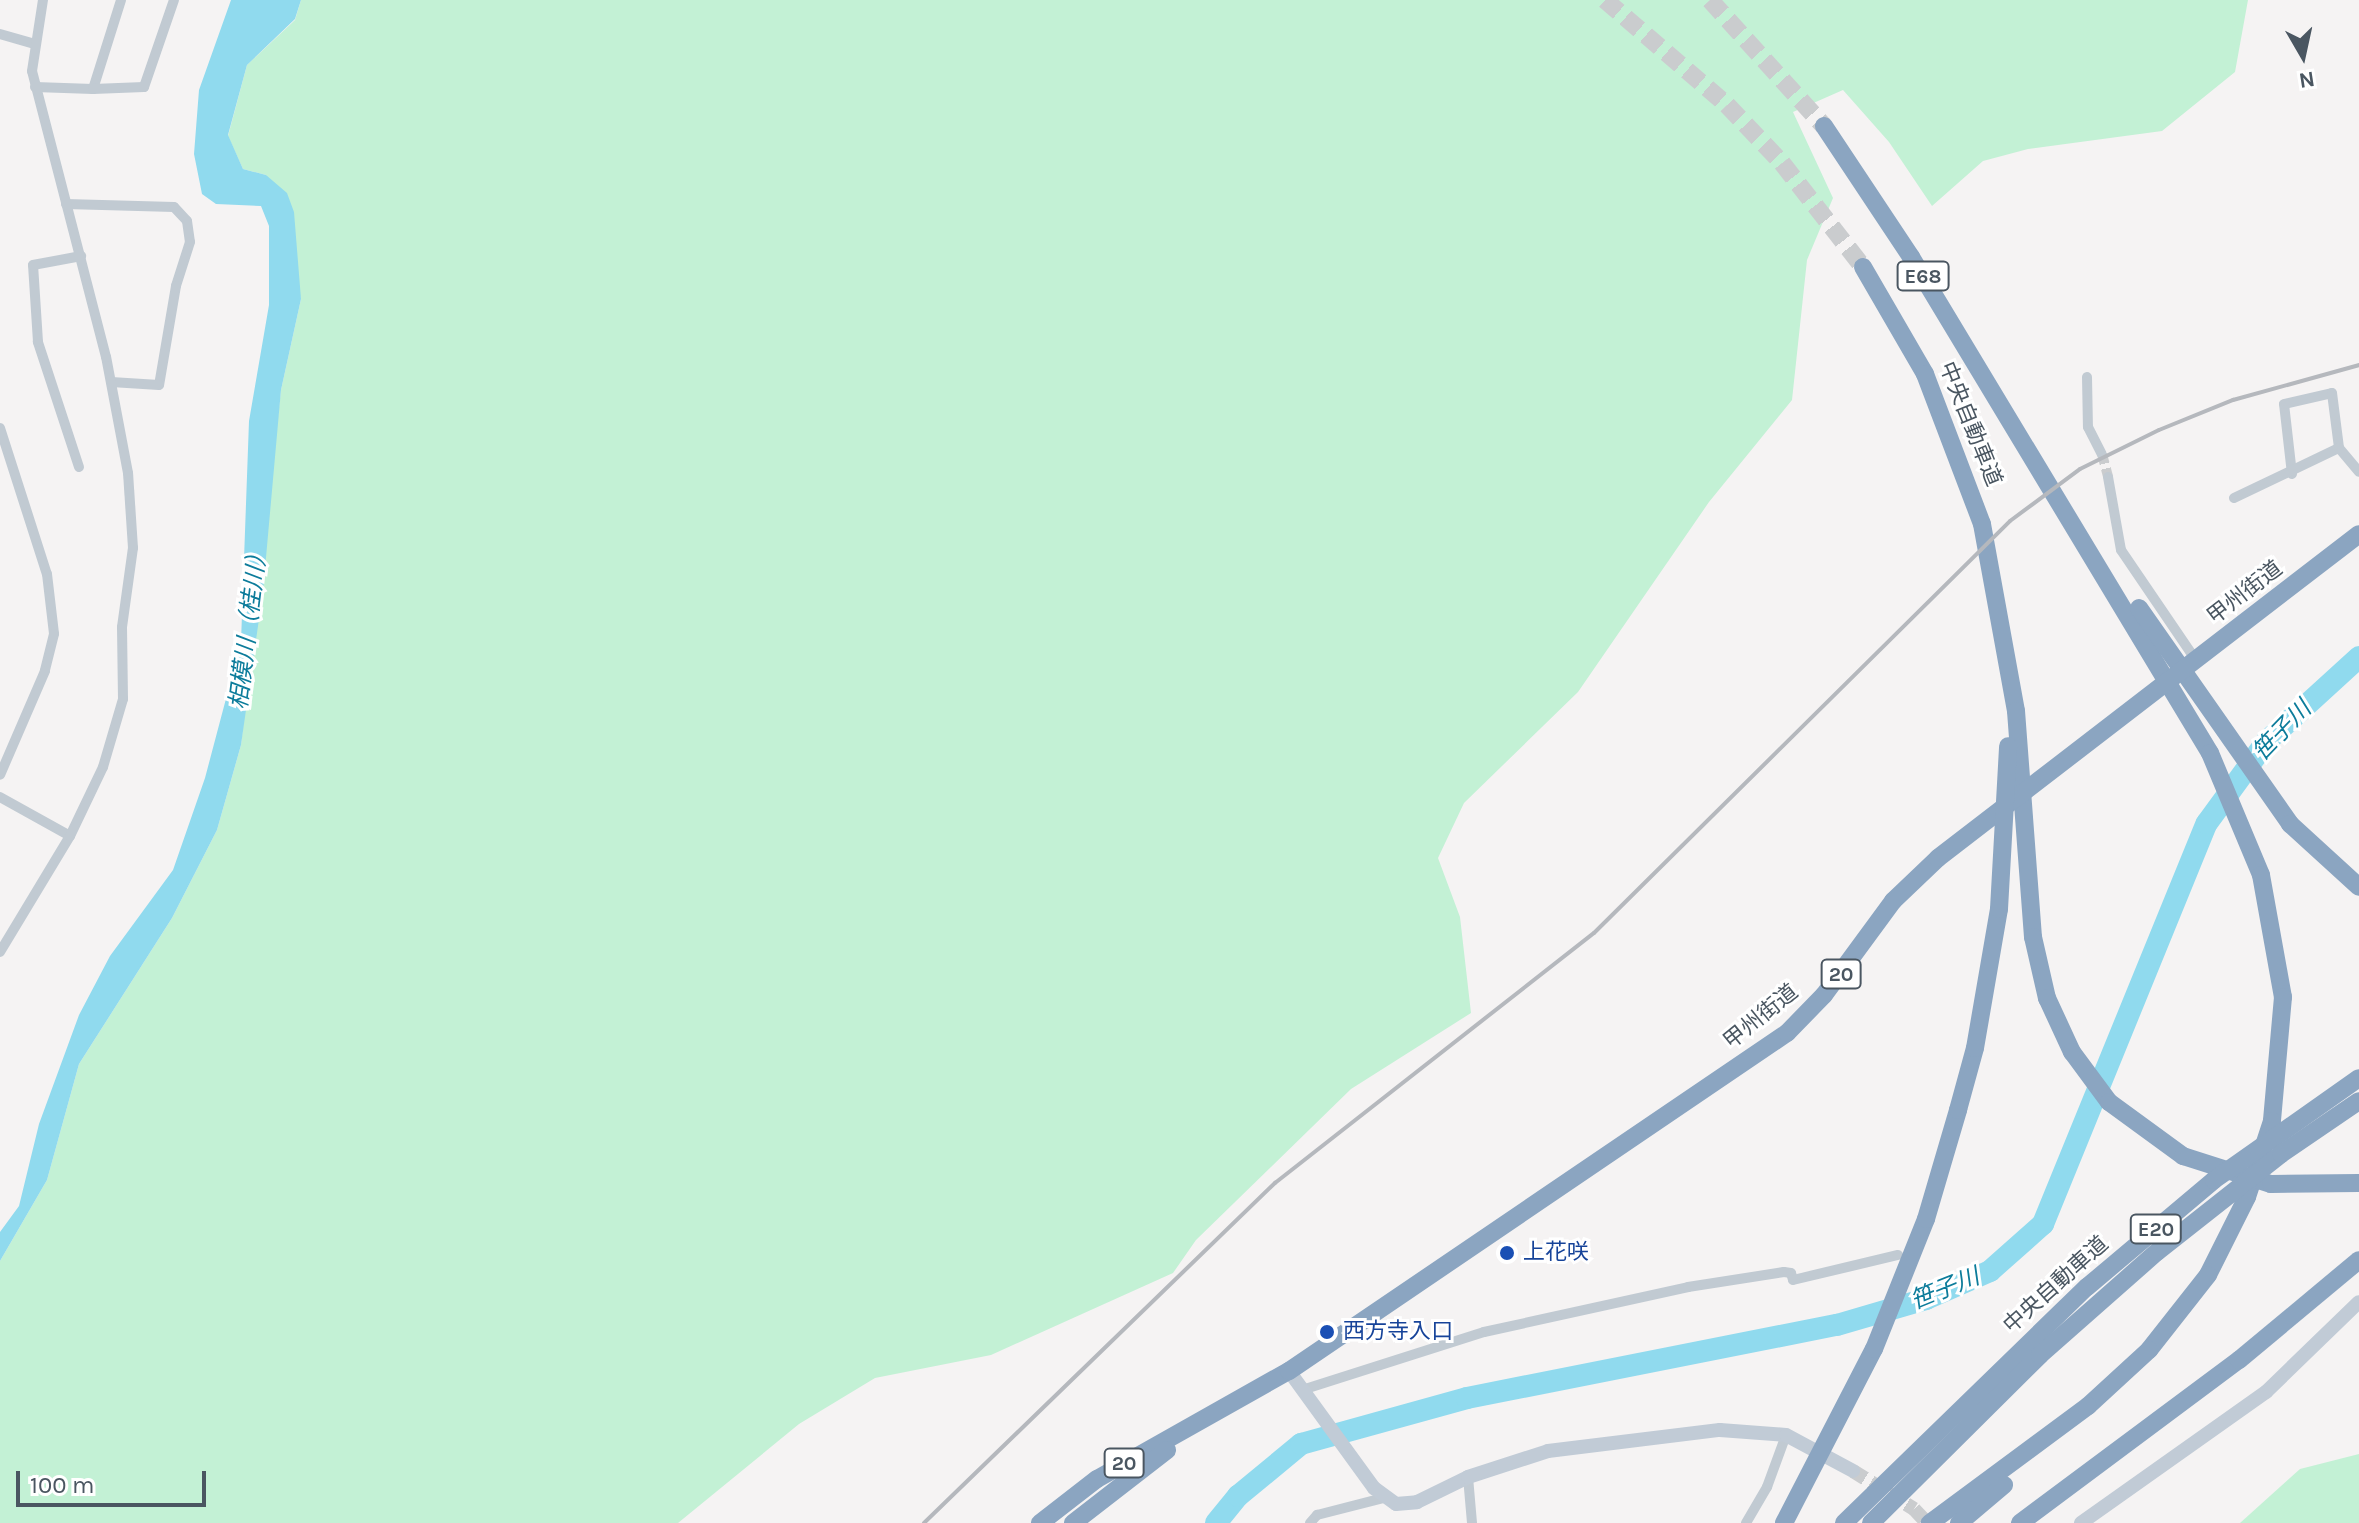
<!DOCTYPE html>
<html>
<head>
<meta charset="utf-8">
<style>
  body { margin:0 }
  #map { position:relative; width:2359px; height:1523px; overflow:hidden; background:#f5f3f3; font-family:Karla,"Noto Sans JP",sans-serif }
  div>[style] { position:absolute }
  .green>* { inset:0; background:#c3f1d5 }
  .water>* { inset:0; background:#90daee }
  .river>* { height:22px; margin:-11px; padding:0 11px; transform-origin:11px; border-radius:11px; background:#90daee }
  .street-tunnel>* { height:10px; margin-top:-5px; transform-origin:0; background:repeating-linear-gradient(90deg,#caccce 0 10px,transparent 0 15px) }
  .secondary-tunnel>* { height:14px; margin-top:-7px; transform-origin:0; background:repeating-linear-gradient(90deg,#caccce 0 14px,transparent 0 21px) }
  .highway-tunnel>* { height:18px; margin-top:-9px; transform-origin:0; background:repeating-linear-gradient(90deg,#caccce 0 18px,transparent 0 27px) }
  .street>* { height:10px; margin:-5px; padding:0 5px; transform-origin:5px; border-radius:5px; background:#c1cad2 }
  .secondary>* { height:14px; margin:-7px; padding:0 7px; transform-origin:7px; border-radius:7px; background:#c1cbd6 }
  .highway>* { height:18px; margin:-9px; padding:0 9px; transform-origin:9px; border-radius:9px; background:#8ba5c1 }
  .rail>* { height:4px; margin:-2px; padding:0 2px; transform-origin:2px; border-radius:2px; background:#b5b8bd }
  .dots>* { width:22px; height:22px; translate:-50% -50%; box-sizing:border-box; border:4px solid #fff; border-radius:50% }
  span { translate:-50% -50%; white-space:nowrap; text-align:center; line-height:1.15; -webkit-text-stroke:6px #fff; paint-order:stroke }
  .shield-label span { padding:2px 6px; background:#fff; border:2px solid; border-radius:6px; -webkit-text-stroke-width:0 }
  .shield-label { font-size:20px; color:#4a5661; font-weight:700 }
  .street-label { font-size:22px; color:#4a5661 }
  .transit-label { font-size:22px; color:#164399 }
  .left { translate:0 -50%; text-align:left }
  .water-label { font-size:24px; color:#0c7c9b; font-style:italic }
  .north { position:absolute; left:2263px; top:16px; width:80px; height:80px; -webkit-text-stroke:6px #fff; paint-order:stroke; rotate:171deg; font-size:22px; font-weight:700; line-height:32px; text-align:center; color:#4a5661 }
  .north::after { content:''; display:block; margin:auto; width:28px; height:36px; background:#4a5661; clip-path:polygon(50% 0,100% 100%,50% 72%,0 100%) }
  .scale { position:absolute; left:16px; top:1471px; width:190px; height:36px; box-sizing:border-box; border:4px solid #4a5661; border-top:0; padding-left:10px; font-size:24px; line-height:28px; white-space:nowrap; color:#4a5661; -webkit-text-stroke:6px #fff; paint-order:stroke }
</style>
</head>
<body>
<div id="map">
  <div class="green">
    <i style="clip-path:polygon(301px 0,2248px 0,2235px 72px,2162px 131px,2028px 149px,1983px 161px,1932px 206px,1889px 142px,1843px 90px,1793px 112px,1833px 198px,1807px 260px,1792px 400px,1709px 502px,1578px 692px,1464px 803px,1438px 858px,1460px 917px,1471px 1013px,1351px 1089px,1196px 1240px,1173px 1273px,991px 1355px,875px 1378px,799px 1424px,678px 1523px,0 1523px,0 1261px,47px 1180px,79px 1064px,172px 918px,217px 830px,241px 745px,281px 390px,301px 299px,266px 175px,243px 169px,228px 136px,247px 65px,295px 20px)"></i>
    <i style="clip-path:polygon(2359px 1454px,2359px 1523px,2240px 1523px,2300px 1469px)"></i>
  </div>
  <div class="water">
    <i style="clip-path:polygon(231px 0,301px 0,295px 19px,247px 65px,228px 135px,243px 169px,266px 175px,287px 193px,294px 212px,301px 299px,281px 390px,263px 591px,241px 745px,217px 830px,172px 918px,79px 1064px,47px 1180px,0 1261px,0 1232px,19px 1206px,39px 1124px,79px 1015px,110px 956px,173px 870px,205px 778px,241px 642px,249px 421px,269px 305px,269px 226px,261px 206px,216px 204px,202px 194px,194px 154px,199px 90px)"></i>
  </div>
  <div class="river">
    <i style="left:1216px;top:1523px;width:35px;rotate:-51deg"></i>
    <i style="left:1238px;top:1496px;width:82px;rotate:-39.5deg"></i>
    <i style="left:1301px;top:1444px;width:172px;rotate:-15.5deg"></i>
    <i style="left:1467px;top:1398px;width:377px;rotate:-11.2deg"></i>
    <i style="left:1837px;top:1325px;width:93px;rotate:-16.3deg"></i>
    <i style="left:1926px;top:1299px;width:70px;rotate:-23.6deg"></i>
    <i style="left:1990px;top:1271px;width:71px;rotate:-41.6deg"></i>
    <i style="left:2043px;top:1224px;width:433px;rotate:-67.8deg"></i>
    <i style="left:2207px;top:823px;width:100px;rotate:-53.9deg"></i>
    <i style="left:2266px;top:742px;width:126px;rotate:-42.4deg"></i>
  </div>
  <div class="street-tunnel">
    <i style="left:2102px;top:454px;width:24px;rotate:75deg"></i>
  </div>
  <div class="secondary-tunnel">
    <i style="left:1853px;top:1471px;width:72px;rotate:31.9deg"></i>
    <i style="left:1914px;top:1509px;width:19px;rotate:47deg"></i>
  </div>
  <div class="highway-tunnel">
    <i style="left:1605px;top:0;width:161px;rotate:40.7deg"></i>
    <i style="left:1727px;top:105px;width:80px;rotate:46.5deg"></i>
    <i style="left:1782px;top:163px;width:132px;rotate:52.1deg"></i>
    <i style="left:1710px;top:0;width:170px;rotate:47.9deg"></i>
  </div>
  <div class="street">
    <i style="left:0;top:34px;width:33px;rotate:16deg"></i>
    <i style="left:35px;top:87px;width:58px;rotate:2deg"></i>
    <i style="left:93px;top:89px;width:93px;rotate:-72.5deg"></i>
    <i style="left:93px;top:89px;width:51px;rotate:-2.2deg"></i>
    <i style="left:144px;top:87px;width:92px;rotate:-71deg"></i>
    <i style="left:66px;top:204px;width:108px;rotate:1.6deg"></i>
    <i style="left:174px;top:207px;width:19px;rotate:47deg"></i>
    <i style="left:187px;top:221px;width:21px;rotate:82deg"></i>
    <i style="left:190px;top:242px;width:46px;rotate:107.7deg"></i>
    <i style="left:176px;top:286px;width:100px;rotate:99.7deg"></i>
    <i style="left:159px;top:385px;width:48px;rotate:-176.4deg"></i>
    <i style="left:2087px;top:377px;width:50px;rotate:88.9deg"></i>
    <i style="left:2088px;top:427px;width:30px;rotate:63deg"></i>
    <i style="left:0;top:428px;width:153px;rotate:72.2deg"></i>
    <i style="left:47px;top:574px;width:60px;rotate:83.3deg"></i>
    <i style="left:54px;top:634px;width:38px;rotate:104deg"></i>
    <i style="left:45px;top:671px;width:113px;rotate:113.4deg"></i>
    <i style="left:79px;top:467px;width:132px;rotate:-108.2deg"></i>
    <i style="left:38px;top:342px;width:77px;rotate:-93.7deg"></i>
    <i style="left:33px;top:265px;width:49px;rotate:-10.6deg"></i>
    <i style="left:2292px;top:474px;width:70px;rotate:-96.5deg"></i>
    <i style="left:2284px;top:404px;width:49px;rotate:-12.9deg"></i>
    <i style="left:2332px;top:393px;width:55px;rotate:82.7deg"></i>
    <i style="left:2108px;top:477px;width:74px;rotate:79.9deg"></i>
    <i style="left:2121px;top:550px;width:135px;rotate:55.8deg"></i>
    <i style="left:2234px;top:498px;width:116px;rotate:-25.5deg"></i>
    <i style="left:2339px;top:448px;width:31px;rotate:50deg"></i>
    <i style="left:0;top:797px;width:80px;rotate:29.1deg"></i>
    <i style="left:0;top:952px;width:135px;rotate:-58.9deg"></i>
    <i style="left:70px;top:836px;width:76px;rotate:-64.4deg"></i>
    <i style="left:103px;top:767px;width:71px;rotate:-73.6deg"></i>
    <i style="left:123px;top:699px;width:72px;rotate:-90.8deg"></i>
    <i style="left:122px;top:627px;width:80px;rotate:-82.1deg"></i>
    <i style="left:133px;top:548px;width:75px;rotate:-93.8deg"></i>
    <i style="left:128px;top:473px;width:118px;rotate:-100.7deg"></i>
    <i style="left:106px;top:357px;width:295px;rotate:-104.5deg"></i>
    <i style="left:32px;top:71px;width:72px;rotate:-81.2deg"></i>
    <i style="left:1302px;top:1390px;width:191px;rotate:-17.7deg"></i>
    <i style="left:1484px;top:1332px;width:209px;rotate:-12.4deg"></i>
    <i style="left:1688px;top:1287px;width:97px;rotate:-8.9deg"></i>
    <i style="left:1784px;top:1272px;width:7px;rotate:8deg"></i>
    <i style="left:1791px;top:1273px;width:7px;rotate:74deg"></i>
    <i style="left:1793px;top:1280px;width:108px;rotate:-13.4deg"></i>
    <i style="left:1468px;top:1477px;width:46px;rotate:85deg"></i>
    <i style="left:1310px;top:1523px;width:11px;rotate:-49deg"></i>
    <i style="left:1317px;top:1515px;width:68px;rotate:-14.4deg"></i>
    <i style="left:1746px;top:1523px;width:42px;rotate:-59.7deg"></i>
    <i style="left:1767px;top:1487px;width:55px;rotate:-69.9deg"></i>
  </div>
  <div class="secondary">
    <i style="left:1289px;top:1371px;width:145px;rotate:54deg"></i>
    <i style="left:1374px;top:1488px;width:27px;rotate:36deg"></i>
    <i style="left:1396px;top:1504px;width:21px;rotate:-5deg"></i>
    <i style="left:1417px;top:1502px;width:57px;rotate:-26.1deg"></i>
    <i style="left:1468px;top:1477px;width:84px;rotate:-18deg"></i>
    <i style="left:1548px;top:1451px;width:173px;rotate:-7deg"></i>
    <i style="left:1720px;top:1430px;width:66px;rotate:4.3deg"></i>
    <i style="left:1786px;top:1435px;width:76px;rotate:28.2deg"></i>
    <i style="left:2081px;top:1523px;width:227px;rotate:-35.3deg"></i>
    <i style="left:2266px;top:1392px;width:129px;rotate:-44.1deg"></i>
  </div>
  <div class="highway">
    <i style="left:1824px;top:126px;width:157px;rotate:56.4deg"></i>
    <i style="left:1911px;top:257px;width:579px;rotate:58.92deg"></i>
    <i style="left:2210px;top:753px;width:132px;rotate:67.3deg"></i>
    <i style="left:2261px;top:875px;width:124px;rotate:79.8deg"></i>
    <i style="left:2283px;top:997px;width:124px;rotate:95.1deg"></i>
    <i style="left:2272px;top:1121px;width:80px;rotate:108.2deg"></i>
    <i style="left:2247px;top:1197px;width:87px;rotate:116.6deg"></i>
    <i style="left:2208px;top:1275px;width:95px;rotate:128.2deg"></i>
    <i style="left:2149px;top:1350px;width:83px;rotate:137.4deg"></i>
    <i style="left:2088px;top:1406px;width:197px;rotate:143.5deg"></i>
    <i style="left:1863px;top:267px;width:124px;rotate:59.9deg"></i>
    <i style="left:1925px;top:374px;width:160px;rotate:69.2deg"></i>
    <i style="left:1982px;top:524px;width:190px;rotate:79.7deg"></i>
    <i style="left:2016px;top:711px;width:227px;rotate:85.7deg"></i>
    <i style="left:2033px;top:937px;width:63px;rotate:77.1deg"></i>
    <i style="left:2047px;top:998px;width:60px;rotate:65.2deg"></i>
    <i style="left:2072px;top:1052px;width:62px;rotate:53.5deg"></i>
    <i style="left:2109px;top:1102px;width:92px;rotate:36.1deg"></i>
    <i style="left:2183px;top:1156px;width:92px;rotate:17.7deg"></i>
    <i style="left:2271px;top:1184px;width:88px;rotate:-0.7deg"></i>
    <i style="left:2139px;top:608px;width:264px;rotate:55deg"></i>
    <i style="left:2290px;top:824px;width:93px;rotate:42.4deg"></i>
    <i style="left:1040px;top:1523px;width:72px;rotate:-37.7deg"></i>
    <i style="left:1097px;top:1479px;width:220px;rotate:-29.4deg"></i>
    <i style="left:1289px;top:1371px;width:602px;rotate:-34.17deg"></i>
    <i style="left:1787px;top:1033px;width:53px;rotate:-45.8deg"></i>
    <i style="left:1824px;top:995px;width:117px;rotate:-53.7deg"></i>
    <i style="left:1893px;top:901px;width:62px;rotate:-43.7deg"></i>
    <i style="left:1938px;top:858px;width:531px;rotate:-37.58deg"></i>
    <i style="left:1073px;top:1523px;width:119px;rotate:-37.8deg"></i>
    <i style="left:1784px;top:1523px;width:196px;rotate:-62.7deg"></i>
    <i style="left:1874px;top:1349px;width:140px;rotate:-68.2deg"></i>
    <i style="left:1926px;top:1219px;width:114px;rotate:-73.6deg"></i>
    <i style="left:1958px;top:1110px;width:64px;rotate:-74.7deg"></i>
    <i style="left:1975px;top:1048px;width:141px;rotate:-80.2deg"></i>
    <i style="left:1999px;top:909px;width:163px;rotate:-86.8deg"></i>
    <i style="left:1844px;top:1523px;width:339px;rotate:-44.2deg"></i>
    <i style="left:2087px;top:1287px;width:166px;rotate:-40.1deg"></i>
    <i style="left:2214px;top:1180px;width:177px;rotate:-35.1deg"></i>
    <i style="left:1871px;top:1523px;width:238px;rotate:-44.8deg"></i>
    <i style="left:2040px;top:1355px;width:156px;rotate:-41.4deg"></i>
    <i style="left:2157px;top:1252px;width:158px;rotate:-38.3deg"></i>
    <i style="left:2281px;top:1154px;width:94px;rotate:-34.2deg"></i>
    <i style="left:1959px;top:1523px;width:59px;rotate:-40.2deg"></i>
    <i style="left:2020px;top:1523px;width:273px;rotate:-36.7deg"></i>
    <i style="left:2239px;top:1360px;width:156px;rotate:-39.8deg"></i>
  </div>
  <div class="rail">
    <i style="left:924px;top:1523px;width:489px;rotate:-44.1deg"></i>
    <i style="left:1275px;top:1183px;width:405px;rotate:-38.1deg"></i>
    <i style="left:1594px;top:933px;width:585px;rotate:-44.72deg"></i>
    <i style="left:2010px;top:521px;width:87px;rotate:-36.6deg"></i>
    <i style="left:2080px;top:469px;width:88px;rotate:-26.3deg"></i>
    <i style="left:2159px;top:430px;width:80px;rotate:-22.1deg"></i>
    <i style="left:2233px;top:400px;width:131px;rotate:-15.5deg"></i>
  </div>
  <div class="dots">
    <i style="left:1507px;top:1253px;background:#1a4fb4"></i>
    <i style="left:1327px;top:1332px;background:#1a4fb4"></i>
  </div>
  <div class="shield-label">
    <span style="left:1923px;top:276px">E68</span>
    <span style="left:1841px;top:974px">20</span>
    <span style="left:2156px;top:1229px">E20</span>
    <span style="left:1124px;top:1463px">20</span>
  </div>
  <div class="street-label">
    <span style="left:1970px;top:424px;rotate:68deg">中央自動車道</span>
    <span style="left:2245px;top:593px;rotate:-38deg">甲州街道</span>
    <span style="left:1761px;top:1017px;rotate:-39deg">甲州街道</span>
    <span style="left:2056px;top:1285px;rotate:-42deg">中央自動車道</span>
  </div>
  <div class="transit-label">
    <span class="left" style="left:1523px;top:1253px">上花咲</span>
    <span class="left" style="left:1343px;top:1332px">西方寺入口</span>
  </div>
  <div class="water-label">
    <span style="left:249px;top:626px;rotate:-83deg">相模川（桂川）</span>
    <span style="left:2282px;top:731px;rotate:-46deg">笹子川</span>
    <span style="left:1945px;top:1289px;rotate:-22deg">笹子川</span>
  </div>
  <div class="north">N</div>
  <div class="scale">100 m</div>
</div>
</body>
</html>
